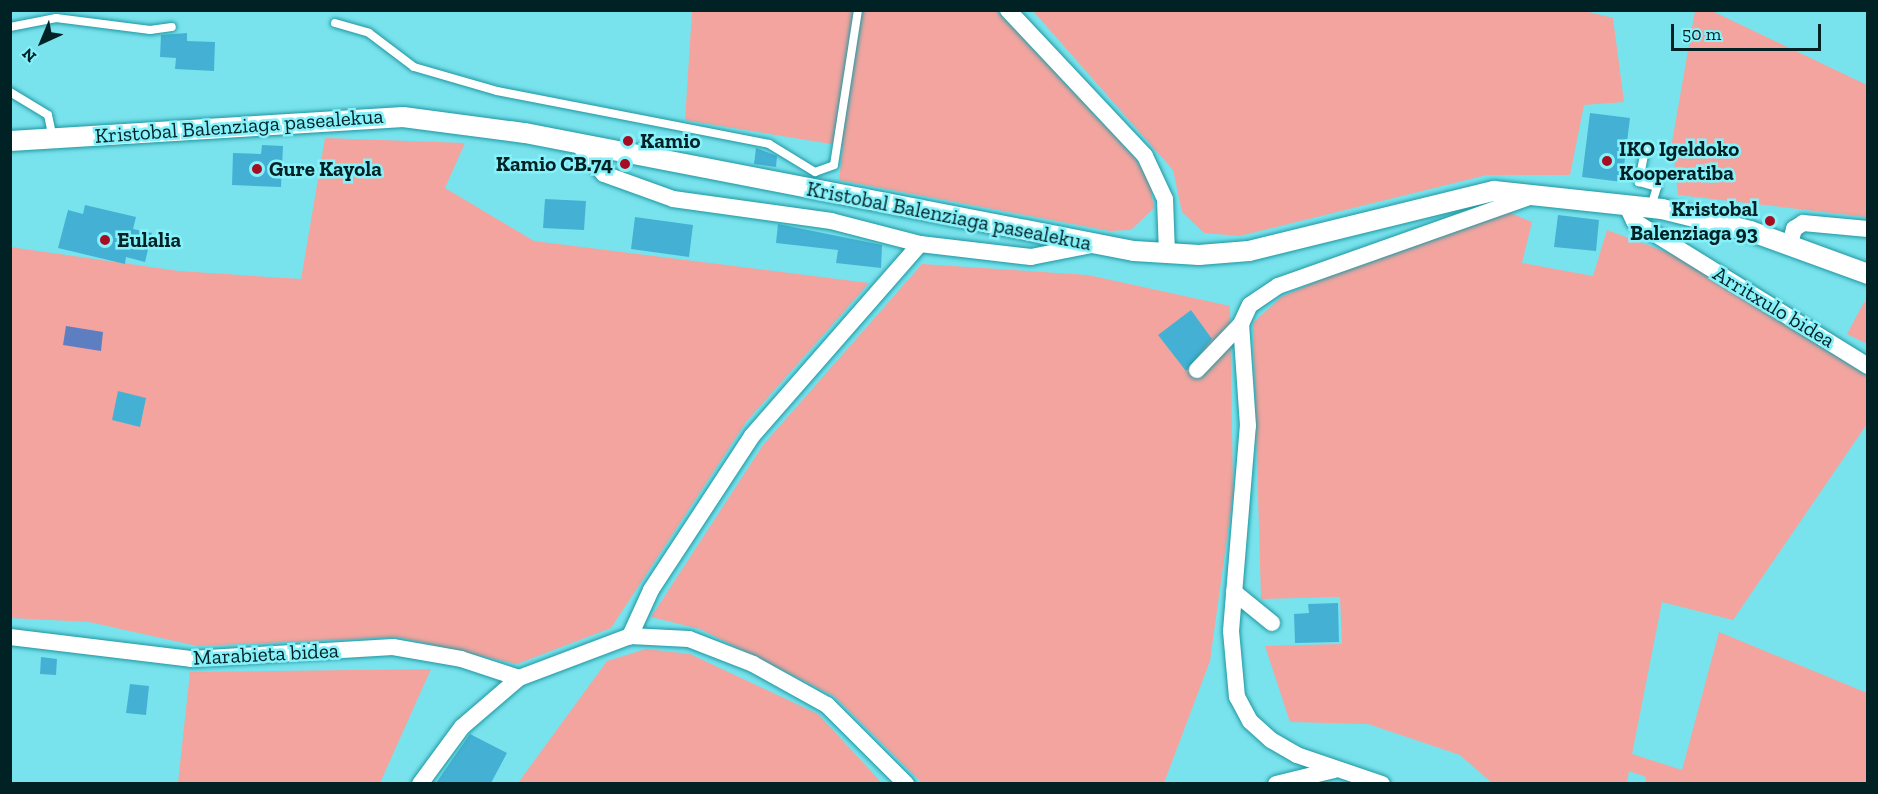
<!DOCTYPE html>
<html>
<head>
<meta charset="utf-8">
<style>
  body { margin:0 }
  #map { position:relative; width:1878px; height:794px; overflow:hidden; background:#79e3ed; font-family:"Zilla Slab",serif }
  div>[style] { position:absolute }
  .green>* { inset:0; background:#f3a49f }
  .water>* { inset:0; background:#5d7ec1 }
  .building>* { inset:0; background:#44b1d4 }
  .roads { filter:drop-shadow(0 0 2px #1f97a1) drop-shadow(0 0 2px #1f97a1) }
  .service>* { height:8px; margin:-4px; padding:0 4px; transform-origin:4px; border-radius:4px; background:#fff }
  .minor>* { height:16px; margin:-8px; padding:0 8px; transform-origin:8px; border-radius:8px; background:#fff }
  .tertiary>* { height:20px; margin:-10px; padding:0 10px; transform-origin:10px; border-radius:10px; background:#fff }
  .dots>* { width:16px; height:16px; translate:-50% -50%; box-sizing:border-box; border:3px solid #87f1fa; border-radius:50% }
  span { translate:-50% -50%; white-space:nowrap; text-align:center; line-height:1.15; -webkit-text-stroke:5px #87f1fa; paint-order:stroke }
  .street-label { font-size:21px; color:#002225 }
  .poi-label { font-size:21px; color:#002225; font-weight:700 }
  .left { translate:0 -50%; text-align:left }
  .right { translate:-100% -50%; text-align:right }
  .frame { position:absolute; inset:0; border:12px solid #002225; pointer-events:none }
  .north { position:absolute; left:12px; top:12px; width:60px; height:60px; -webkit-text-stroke:4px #87f1fa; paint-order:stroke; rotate:224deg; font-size:16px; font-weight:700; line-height:24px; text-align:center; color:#002225 }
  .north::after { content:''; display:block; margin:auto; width:21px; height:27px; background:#002225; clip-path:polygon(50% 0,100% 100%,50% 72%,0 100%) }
  .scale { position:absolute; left:1671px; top:24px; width:150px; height:27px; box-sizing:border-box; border:3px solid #002225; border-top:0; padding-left:8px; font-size:18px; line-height:21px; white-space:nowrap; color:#002225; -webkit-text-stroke:4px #87f1fa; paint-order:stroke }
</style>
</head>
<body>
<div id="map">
  <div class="green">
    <i style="clip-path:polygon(692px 11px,997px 11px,1134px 157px,1149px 179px,1154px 208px,1131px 230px,1110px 231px,839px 180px,843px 146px,685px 120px)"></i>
    <i style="clip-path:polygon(1033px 11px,1585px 11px,1613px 18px,1624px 102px,1584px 105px,1570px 175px,1487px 175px,1239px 236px,1204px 233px,1182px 212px,1173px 170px)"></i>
    <i style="clip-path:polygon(1695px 11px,1712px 11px,1867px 85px,1867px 217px,1678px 195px,1672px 142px)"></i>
    <i style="clip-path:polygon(325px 138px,465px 143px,445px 188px,534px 241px,869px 283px,746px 422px,611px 628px,517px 664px,398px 637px,197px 646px,89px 622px,11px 618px,10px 247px,179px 271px,301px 279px)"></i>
    <i style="clip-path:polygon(1508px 212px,1532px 222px,1522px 263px,1593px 276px,1607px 230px,1677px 256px,1867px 376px,1867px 424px,1733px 620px,1662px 602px,1632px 754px,1682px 770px,1719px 632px,1867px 693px,1867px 783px,1646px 783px,1646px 777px,1629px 771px,1627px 783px,1492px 783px,1460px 755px,1368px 724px,1290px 722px,1265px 646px,1342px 644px,1340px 597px,1261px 599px,1253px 323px,1281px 297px,1357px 264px)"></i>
    <i style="clip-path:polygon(922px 264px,1088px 275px,1230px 306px,1233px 494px,1210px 661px,1164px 783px,922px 783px,834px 696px,700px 629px,651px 617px,763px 445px)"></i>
    <i style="clip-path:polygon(1864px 302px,1867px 303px,1867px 344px,1847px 334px)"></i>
    <i style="clip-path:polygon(646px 649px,690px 654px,818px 714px,882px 783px,518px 783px,607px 661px)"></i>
    <i style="clip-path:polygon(431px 669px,380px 783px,178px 783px,190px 672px)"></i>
  </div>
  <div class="water">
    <i style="clip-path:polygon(66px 326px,103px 332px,101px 351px,63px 345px)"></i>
  </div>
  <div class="building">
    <i style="clip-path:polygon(187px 33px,187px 41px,215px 42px,214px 71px,175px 69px,176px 58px,160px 57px,161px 35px)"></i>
    <i style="clip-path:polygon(1590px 113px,1630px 118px,1622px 182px,1582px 177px)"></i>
    <i style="clip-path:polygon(262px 145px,283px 146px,281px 187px,232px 185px,233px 153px,261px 154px)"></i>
    <i style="clip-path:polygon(756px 148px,777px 156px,776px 167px,754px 164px)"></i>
    <i style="clip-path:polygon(545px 199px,586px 201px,584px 230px,543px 228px)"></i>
    <i style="clip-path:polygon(85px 205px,136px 217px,133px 229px,152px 233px,145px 262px,126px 257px,125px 264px,58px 248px,68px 210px,83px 214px)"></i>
    <i style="clip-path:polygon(1558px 215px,1599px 220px,1596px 251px,1554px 247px)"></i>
    <i style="clip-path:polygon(635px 217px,693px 225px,689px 257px,631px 249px)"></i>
    <i style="clip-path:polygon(778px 224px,882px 245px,881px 268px,836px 263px,838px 250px,776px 243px)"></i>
    <i style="clip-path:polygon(1191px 310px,1212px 339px,1186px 371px,1158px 335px)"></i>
    <i style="clip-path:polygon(118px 391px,146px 398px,140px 427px,112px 420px)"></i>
    <i style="clip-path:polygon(1338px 603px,1339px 642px,1295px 643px,1294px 614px,1309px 613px,1308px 604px)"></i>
    <i style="clip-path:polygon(41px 657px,57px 659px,56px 675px,40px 674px)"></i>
    <i style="clip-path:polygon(130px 684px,149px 686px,146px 715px,126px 713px)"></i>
    <i style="clip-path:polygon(470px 734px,507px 753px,491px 783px,436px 783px)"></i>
  </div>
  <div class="roads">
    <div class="service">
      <i style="left:335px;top:23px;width:35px;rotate:16deg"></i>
      <i style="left:369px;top:33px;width:56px;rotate:37.1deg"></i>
      <i style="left:414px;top:67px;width:86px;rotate:16.1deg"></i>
      <i style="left:497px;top:91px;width:277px;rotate:11deg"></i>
      <i style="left:769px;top:144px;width:54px;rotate:31.3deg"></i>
      <i style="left:815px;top:172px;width:20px;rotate:-20deg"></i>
      <i style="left:834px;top:165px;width:157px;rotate:-81.2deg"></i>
      <i style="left:10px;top:27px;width:47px;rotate:-11.1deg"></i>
      <i style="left:56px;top:18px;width:95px;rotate:7.3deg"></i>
      <i style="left:150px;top:30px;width:22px;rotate:-8deg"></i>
      <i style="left:10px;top:92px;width:44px;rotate:31.2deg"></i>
      <i style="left:48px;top:115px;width:24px;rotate:78deg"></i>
      <i style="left:1645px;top:150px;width:33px;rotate:101deg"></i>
      <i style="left:1639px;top:182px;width:19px;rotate:16deg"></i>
      <i style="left:1657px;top:187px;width:21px;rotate:107deg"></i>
    </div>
    <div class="minor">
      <i style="left:1008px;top:10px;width:200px;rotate:46.8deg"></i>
      <i style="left:1145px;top:156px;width:47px;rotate:65.1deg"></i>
      <i style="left:1165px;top:199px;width:55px;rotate:87.9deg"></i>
      <i style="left:577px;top:143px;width:41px;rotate:48.9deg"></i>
      <i style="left:604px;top:174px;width:73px;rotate:19.9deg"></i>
      <i style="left:673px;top:199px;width:160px;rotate:7.9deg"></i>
      <i style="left:831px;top:221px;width:92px;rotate:14.5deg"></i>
      <i style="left:920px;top:244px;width:255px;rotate:131.2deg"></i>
      <i style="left:752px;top:436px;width:184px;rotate:123.3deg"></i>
      <i style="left:651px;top:590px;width:51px;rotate:114.5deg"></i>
      <i style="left:1626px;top:204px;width:19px;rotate:65deg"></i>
      <i style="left:1634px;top:221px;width:275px;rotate:31.8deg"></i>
      <i style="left:920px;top:244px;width:112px;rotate:6.7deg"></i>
      <i style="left:1031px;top:257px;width:66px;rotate:-11.3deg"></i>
      <i style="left:1790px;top:244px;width:16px;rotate:-75deg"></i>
      <i style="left:1794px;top:229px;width:11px;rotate:-34deg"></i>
      <i style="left:1803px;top:223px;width:65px;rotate:5.3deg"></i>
      <i style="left:1197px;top:370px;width:64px;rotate:-46.3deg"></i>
      <i style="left:1234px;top:592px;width:49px;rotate:39.2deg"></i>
      <i style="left:10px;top:637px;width:182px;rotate:6.9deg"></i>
      <i style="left:191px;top:659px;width:202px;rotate:-3.4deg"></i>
      <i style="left:393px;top:647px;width:69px;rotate:10deg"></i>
      <i style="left:461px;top:659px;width:61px;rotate:18.1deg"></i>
      <i style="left:519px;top:678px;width:119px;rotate:-20.7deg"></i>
      <i style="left:630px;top:636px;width:59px;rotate:2.9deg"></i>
      <i style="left:689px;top:639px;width:69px;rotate:21.3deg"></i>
      <i style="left:753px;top:664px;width:85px;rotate:29deg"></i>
      <i style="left:827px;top:705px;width:112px;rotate:45deg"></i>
      <i style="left:420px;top:784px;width:71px;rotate:-53.6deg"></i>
      <i style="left:462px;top:727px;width:75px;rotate:-40.7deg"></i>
      <i style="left:1276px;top:784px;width:60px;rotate:-13.6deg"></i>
      <i style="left:1382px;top:784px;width:90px;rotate:-161.2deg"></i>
      <i style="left:1297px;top:755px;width:30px;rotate:-150deg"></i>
      <i style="left:1271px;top:740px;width:28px;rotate:-138deg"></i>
      <i style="left:1250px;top:721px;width:27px;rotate:-118deg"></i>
      <i style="left:1237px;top:697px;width:66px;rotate:-95.2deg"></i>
      <i style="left:1231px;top:631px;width:206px;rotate:-85.3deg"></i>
      <i style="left:1248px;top:426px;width:102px;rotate:-93.9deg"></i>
      <i style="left:1241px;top:324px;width:21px;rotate:-65deg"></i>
      <i style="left:1250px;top:305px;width:34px;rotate:-34deg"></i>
      <i style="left:1278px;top:286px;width:266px;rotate:-19.5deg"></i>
    </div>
    <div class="tertiary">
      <i style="left:10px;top:141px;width:394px;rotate:-3.5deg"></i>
      <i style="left:403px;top:117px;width:123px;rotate:7.5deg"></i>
      <i style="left:525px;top:133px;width:620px;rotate:10.97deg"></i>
      <i style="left:1134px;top:251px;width:65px;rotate:3.5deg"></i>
      <i style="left:1199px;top:255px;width:50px;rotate:-4.6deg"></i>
      <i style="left:1249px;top:251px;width:252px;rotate:-13.8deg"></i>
      <i style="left:1494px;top:191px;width:169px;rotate:6.1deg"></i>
      <i style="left:1662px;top:209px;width:91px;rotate:14deg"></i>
      <i style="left:1750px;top:231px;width:126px;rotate:20deg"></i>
    </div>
  </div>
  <div class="dots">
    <i style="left:628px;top:141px;background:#a60d22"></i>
    <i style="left:1607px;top:161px;background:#a60d22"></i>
    <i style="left:625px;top:164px;background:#a60d22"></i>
    <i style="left:257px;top:169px;background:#a60d22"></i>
    <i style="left:1770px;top:221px;background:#a60d22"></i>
    <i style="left:105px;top:240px;background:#a60d22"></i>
  </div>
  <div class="street-label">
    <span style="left:239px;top:126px;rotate:-4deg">Kristobal Balenziaga pasealekua</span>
    <span style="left:949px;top:216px;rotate:11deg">Kristobal Balenziaga pasealekua</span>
    <span style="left:1774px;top:307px;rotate:31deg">Arritxulo bidea</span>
    <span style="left:266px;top:654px;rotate:-3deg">Marabieta bidea</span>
  </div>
  <div class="poi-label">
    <span class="left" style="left:640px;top:141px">Kamio</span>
    <span class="left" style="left:1619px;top:161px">IKO Igeldoko<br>Kooperatiba</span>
    <span class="right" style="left:613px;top:164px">Kamio CB.74</span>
    <span class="left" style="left:269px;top:169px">Gure Kayola</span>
    <span class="right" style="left:1758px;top:221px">Kristobal<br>Balenziaga 93</span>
    <span class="left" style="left:117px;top:240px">Eulalia</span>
  </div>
  <div class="frame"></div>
  <div class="north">N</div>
  <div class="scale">50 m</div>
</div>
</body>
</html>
